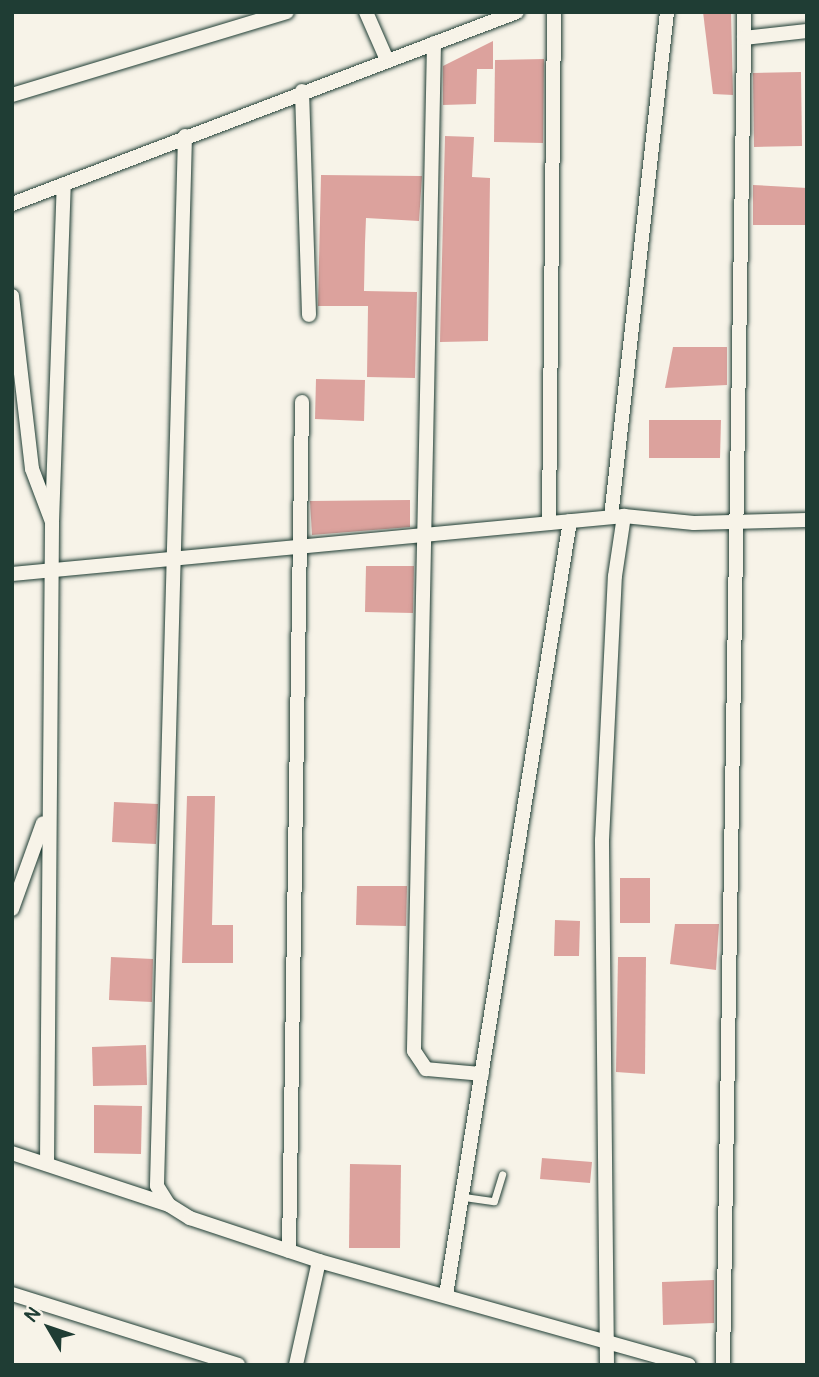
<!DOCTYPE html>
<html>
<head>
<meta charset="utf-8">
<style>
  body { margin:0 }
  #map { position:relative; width:819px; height:1377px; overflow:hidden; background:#f7f3e8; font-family:Pangolin,sans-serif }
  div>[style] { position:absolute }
  .building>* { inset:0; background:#dca29d }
  .roads { filter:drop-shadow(0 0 2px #1f3d34) drop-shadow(0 0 2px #1f3d34) }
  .lane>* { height:7px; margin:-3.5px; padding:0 3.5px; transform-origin:3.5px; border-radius:3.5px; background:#f7f3e8 }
  .street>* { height:14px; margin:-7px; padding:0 7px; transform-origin:7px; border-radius:7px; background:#f7f3e8 }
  span { translate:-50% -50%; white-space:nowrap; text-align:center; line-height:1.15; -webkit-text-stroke:6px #f7f3e8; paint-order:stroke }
  .frame { position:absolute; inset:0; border:14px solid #1f3d34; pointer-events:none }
  .north { position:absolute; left:14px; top:1293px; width:70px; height:70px; -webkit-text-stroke:5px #f7f3e8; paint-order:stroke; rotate:309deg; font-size:19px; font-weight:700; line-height:28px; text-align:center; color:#1f3d34 }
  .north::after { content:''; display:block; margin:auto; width:24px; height:32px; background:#1f3d34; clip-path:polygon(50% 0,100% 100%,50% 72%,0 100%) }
</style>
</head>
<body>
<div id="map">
  <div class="building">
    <i style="clip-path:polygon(703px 12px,731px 12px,733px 95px,713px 94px)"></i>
    <i style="clip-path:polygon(493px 41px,493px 69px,477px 69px,476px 104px,443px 105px,443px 66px)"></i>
    <i style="clip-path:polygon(544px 59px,543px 143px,494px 142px,495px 60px)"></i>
    <i style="clip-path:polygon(801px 72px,802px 146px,754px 147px,753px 73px)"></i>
    <i style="clip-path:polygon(445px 136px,474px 137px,472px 177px,490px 178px,488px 341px,440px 342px)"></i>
    <i style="clip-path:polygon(321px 175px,422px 176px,419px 221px,366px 218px,365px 243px,364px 291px,417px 292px,415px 378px,367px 377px,368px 306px,318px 306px)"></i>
    <i style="clip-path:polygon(753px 185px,807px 188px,807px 225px,753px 225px)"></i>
    <i style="clip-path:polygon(673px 347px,727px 347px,727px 385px,665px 388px)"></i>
    <i style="clip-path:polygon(316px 379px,365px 380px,364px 421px,315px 419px)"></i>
    <i style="clip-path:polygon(649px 420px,721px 420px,720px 458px,649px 458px)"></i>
    <i style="clip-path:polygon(410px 500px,410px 527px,312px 535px,310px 501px)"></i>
    <i style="clip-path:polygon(366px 566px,414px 566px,413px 613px,365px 612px)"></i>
    <i style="clip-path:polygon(187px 796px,215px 796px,212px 925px,233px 925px,233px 963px,182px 963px)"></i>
    <i style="clip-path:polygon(114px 802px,158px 804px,156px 844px,112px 842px)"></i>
    <i style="clip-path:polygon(620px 878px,650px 878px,650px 923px,620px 923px)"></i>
    <i style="clip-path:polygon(357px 886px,407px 886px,406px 926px,356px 925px)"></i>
    <i style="clip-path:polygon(555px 920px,580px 921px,579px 956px,554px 956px)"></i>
    <i style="clip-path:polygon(675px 924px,719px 924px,716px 970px,670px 964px)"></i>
    <i style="clip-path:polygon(111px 957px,153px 959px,152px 1002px,109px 1000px)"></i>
    <i style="clip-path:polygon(618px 957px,646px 957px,645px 1074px,616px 1072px)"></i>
    <i style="clip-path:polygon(146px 1045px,147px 1085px,93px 1086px,92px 1047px)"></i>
    <i style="clip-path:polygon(94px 1105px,142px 1106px,141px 1154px,94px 1153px)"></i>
    <i style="clip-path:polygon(542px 1158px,592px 1162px,590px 1183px,540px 1179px)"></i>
    <i style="clip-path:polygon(350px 1164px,401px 1165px,400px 1248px,349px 1248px)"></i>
    <i style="clip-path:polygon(714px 1280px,714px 1323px,663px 1325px,662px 1282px)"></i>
  </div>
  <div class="roads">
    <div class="lane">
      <i style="left:464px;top:1197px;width:30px;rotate:8deg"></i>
      <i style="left:494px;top:1201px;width:28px;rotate:-73deg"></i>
    </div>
    <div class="street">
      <i style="left:366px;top:12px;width:52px;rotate:66.4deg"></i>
      <i style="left:744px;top:38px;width:26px;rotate:-90deg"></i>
      <i style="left:434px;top:43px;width:1008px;rotate:91.14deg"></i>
      <i style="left:414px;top:1051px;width:22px;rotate:56deg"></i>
      <i style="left:426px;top:1069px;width:56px;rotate:5.1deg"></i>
      <i style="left:302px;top:91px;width:224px;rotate:88.2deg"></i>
      <i style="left:12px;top:95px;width:287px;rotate:-16.8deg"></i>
      <i style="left:185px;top:136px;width:1050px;rotate:91.53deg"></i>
      <i style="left:157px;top:1186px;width:22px;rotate:58deg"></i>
      <i style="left:169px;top:1205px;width:25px;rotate:32deg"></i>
      <i style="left:190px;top:1218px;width:136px;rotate:18.4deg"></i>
      <i style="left:319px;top:1261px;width:107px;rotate:102.5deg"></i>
      <i style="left:12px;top:204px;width:540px;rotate:-20.82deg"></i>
      <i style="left:12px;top:296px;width:174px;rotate:83.4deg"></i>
      <i style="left:32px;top:469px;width:57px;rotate:69.3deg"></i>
      <i style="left:611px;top:517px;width:508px;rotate:-83.67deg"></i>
      <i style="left:549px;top:523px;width:511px;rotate:-89.44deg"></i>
      <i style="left:12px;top:574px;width:615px;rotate:-5.41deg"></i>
      <i style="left:624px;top:516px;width:70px;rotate:5.7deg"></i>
      <i style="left:694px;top:523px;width:113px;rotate:-1.5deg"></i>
      <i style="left:12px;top:909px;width:91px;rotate:-70.2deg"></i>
      <i style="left:12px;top:1153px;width:165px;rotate:18.3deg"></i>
      <i style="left:47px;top:1164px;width:642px;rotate:-89.55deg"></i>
      <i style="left:52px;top:522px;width:338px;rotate:-88deg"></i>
      <i style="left:289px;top:1251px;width:849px;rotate:-89.12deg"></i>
      <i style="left:319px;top:1261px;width:384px;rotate:15.7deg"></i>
      <i style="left:12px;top:1294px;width:237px;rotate:17.4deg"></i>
      <i style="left:446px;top:1295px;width:784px;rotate:-80.9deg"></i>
      <i style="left:607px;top:1365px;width:525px;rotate:-90.55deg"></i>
      <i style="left:602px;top:840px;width:264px;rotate:-87.2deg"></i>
      <i style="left:615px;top:576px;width:61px;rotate:-81.5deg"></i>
      <i style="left:723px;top:1365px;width:1327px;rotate:-89.09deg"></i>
      <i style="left:744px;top:38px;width:63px;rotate:-6.3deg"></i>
    </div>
  </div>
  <div class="frame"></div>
  <div class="north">N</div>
</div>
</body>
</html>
